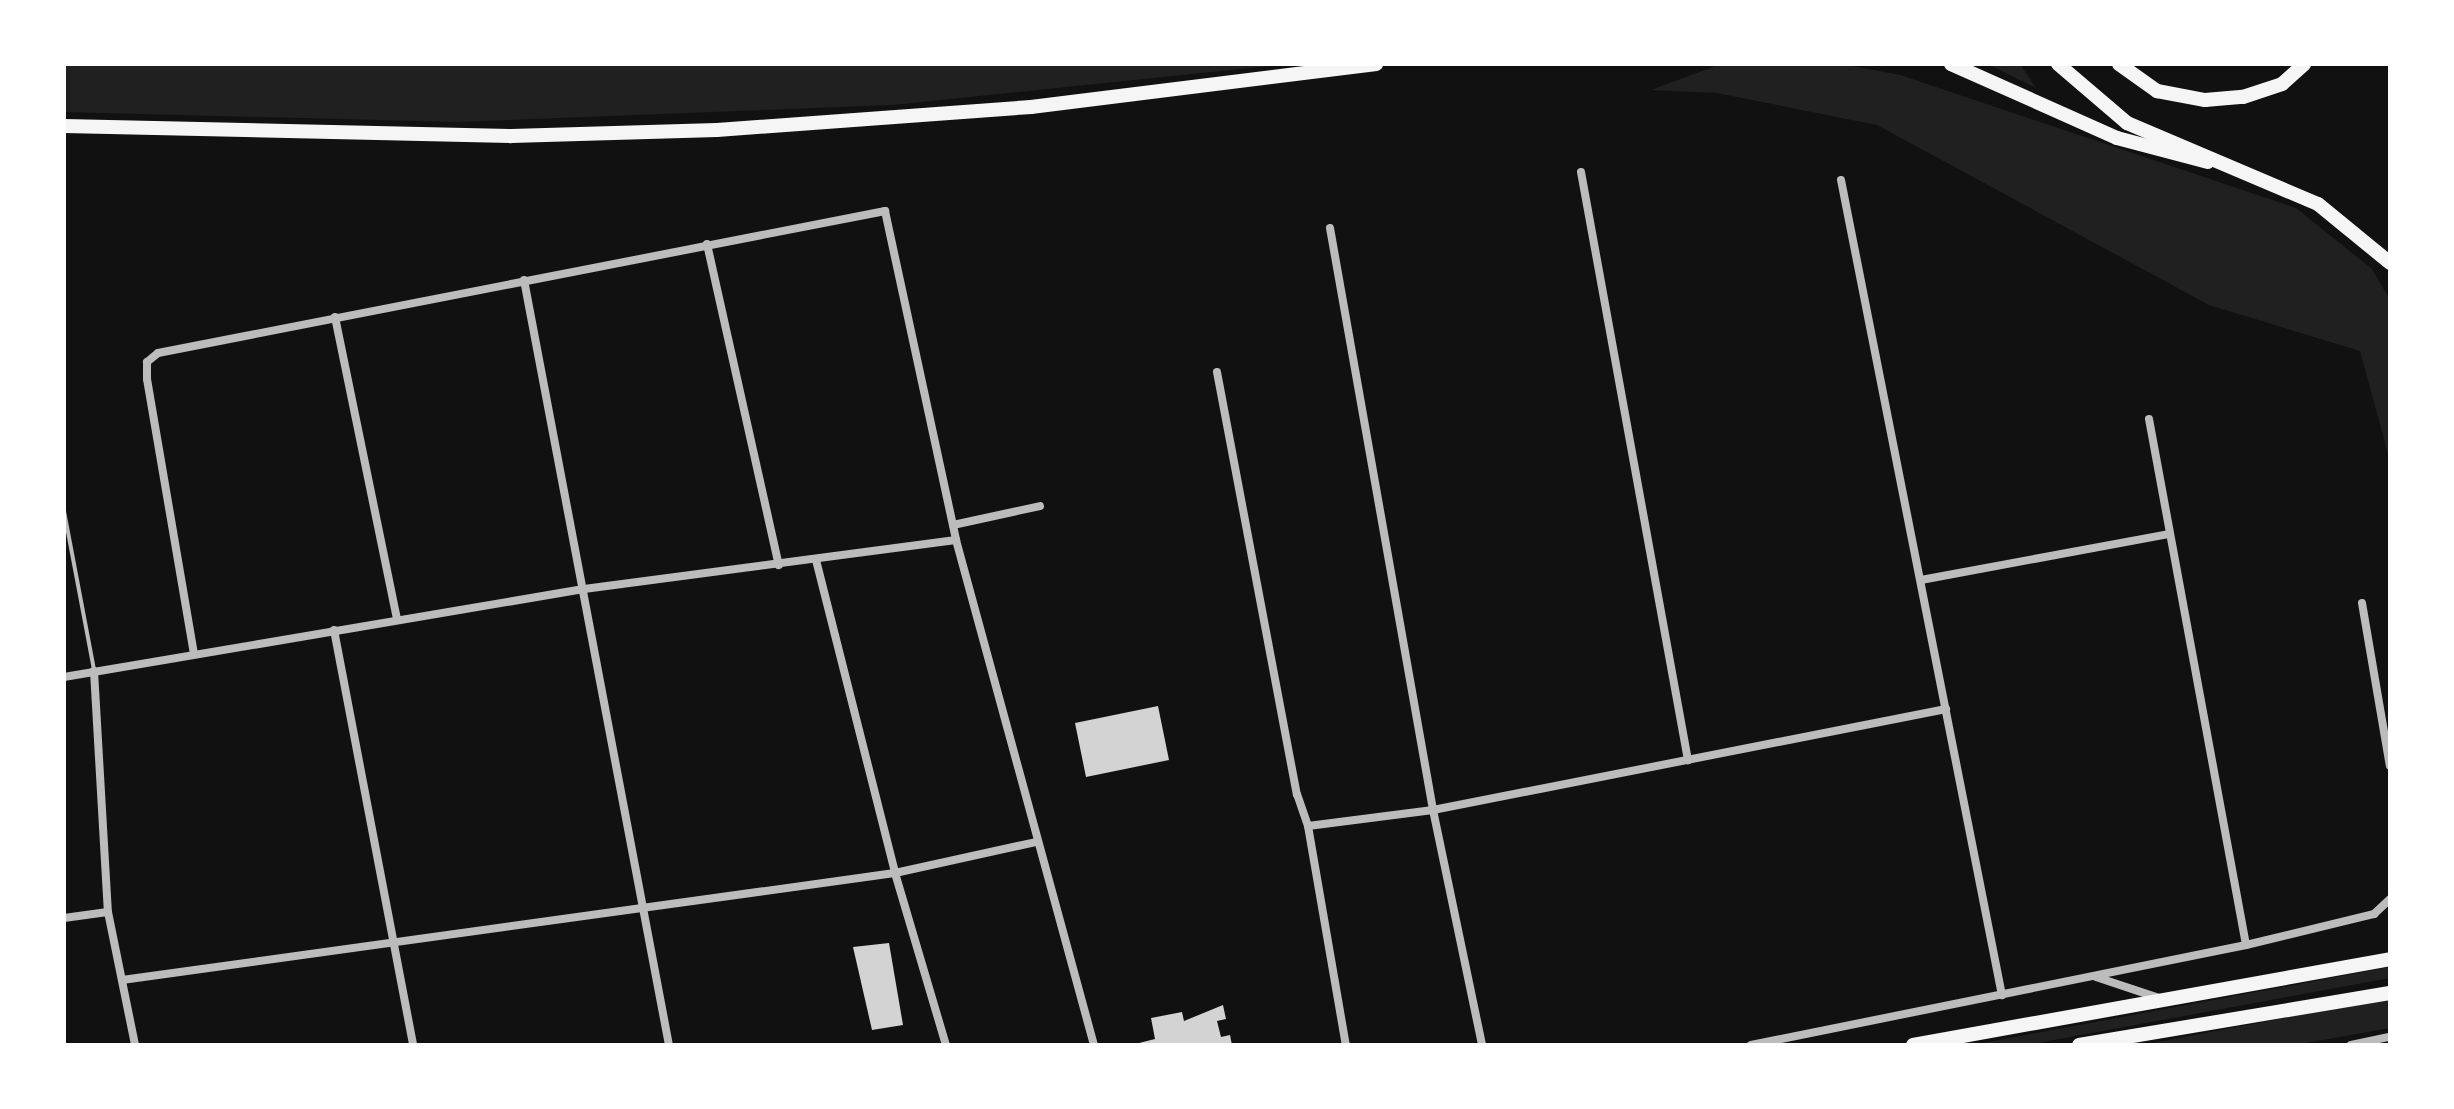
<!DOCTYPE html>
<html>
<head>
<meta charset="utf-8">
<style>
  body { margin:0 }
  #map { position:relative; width:2454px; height:1109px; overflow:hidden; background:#111; font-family:"PT Sans",sans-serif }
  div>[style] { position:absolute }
  .green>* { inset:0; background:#202020 }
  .building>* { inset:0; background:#d3d3d3 }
  .service>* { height:4px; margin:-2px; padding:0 2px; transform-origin:2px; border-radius:2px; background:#bcbcbc }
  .minor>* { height:8px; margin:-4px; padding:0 4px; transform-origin:4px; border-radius:4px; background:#bcbcbc }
  .primary>* { height:14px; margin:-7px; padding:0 7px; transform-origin:7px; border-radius:7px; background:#f5f5f5 }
  .trunk>* { height:14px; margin:-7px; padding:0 7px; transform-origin:7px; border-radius:7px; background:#f5f5f5 }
  span { translate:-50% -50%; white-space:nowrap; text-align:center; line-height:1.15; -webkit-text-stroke:8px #fff; paint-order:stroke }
  .frame { position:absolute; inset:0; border:66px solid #fff; pointer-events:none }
</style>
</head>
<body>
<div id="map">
  <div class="green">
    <i style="clip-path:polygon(64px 64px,1290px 64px,893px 105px,456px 122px,64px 112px)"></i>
    <i style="clip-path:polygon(1721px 64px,1841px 64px,1900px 75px,2296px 208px,2372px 269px,2390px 300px,2390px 461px,2360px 351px,2209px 305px,1877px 125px,1717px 93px,1651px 90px)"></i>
    <i style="clip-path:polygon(1988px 64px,2020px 64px,2036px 88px)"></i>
    <i style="clip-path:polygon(2390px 967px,2390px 978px,2027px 1045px,1972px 1045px)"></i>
    <i style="clip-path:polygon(2390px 998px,2390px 1028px,2295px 1045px,2142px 1045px)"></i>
  </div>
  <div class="building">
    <i style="clip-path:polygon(1158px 706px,1169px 760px,1086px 777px,1075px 723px)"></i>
    <i style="clip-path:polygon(889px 943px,903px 1025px,872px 1030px,853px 947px)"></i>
    <i style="clip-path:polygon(1223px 1005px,1226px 1019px,1217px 1021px,1221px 1037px,1230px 1035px,1232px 1045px,1131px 1045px,1155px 1039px,1151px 1018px,1182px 1012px,1184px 1021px)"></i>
  </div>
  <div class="service">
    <i style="left:64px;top:511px;width:162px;rotate:79.3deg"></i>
  </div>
  <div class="minor">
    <i style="left:1581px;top:172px;width:598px;rotate:79.69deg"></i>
    <i style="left:1841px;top:180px;width:831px;rotate:78.83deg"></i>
    <i style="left:1330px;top:228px;width:591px;rotate:79.96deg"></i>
    <i style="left:1433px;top:810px;width:240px;rotate:78.2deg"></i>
    <i style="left:707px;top:244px;width:329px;rotate:77.4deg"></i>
    <i style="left:524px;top:280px;width:779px;rotate:79.27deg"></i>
    <i style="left:335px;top:317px;width:308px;rotate:78.4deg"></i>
    <i style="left:1217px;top:372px;width:430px;rotate:79.3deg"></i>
    <i style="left:1297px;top:794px;width:34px;rotate:71deg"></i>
    <i style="left:1308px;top:826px;width:222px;rotate:80.2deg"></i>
    <i style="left:2149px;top:419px;width:535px;rotate:79.55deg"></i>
    <i style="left:953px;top:525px;width:89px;rotate:-12.3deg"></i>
    <i style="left:816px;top:560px;width:323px;rotate:75.8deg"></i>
    <i style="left:895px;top:873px;width:179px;rotate:73.5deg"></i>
    <i style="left:1921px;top:580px;width:253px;rotate:-10.5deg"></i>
    <i style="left:2362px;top:603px;width:165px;rotate:80.3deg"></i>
    <i style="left:334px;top:630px;width:422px;rotate:79.2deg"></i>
    <i style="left:194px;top:654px;width:279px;rotate:-99.7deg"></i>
    <i style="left:147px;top:379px;width:17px;rotate:-90deg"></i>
    <i style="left:147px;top:362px;width:14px;rotate:-39deg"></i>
    <i style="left:158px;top:353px;width:741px;rotate:-11.05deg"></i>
    <i style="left:885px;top:211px;width:337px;rotate:77.8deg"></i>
    <i style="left:956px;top:540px;width:524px;rotate:74.72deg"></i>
    <i style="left:94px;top:671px;width:241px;rotate:86.7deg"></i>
    <i style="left:108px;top:912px;width:136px;rotate:78.5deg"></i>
    <i style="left:64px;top:677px;width:527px;rotate:-9.61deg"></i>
    <i style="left:584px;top:589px;width:375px;rotate:-7.5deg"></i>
    <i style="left:1308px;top:826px;width:126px;rotate:-7.3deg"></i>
    <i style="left:1433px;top:810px;width:523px;rotate:-11.14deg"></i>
    <i style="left:64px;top:918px;width:44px;rotate:-7.8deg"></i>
    <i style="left:2096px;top:977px;width:66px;rotate:18.4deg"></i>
    <i style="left:122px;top:980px;width:780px;rotate:-7.88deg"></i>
    <i style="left:895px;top:873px;width:144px;rotate:-12.4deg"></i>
    <i style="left:1751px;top:1045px;width:505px;rotate:-11.42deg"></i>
    <i style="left:2246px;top:945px;width:132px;rotate:-13.6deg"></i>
    <i style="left:2374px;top:914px;width:22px;rotate:-43deg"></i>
    <i style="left:2351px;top:1045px;width:40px;rotate:-12deg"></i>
  </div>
  <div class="primary">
    <i style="left:1951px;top:64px;width:182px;rotate:24deg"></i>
    <i style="left:2117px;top:138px;width:94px;rotate:14.8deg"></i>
    <i style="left:64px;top:126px;width:447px;rotate:1.3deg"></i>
    <i style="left:511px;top:136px;width:206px;rotate:-1.7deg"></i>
    <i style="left:717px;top:130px;width:315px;rotate:-4.2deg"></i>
    <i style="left:1031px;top:107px;width:348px;rotate:-7.1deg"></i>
    <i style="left:1913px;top:1045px;width:485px;rotate:-10.2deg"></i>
    <i style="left:2079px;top:1045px;width:315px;rotate:-9.5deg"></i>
  </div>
  <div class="trunk">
    <i style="left:2058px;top:64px;width:91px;rotate:40.5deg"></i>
    <i style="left:2127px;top:123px;width:207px;rotate:23deg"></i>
    <i style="left:2318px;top:204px;width:93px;rotate:39.3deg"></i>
    <i style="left:2119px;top:64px;width:47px;rotate:35.4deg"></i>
    <i style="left:2157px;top:91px;width:49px;rotate:10.6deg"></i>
    <i style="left:2205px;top:100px;width:38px;rotate:-5deg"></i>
    <i style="left:2243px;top:97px;width:41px;rotate:-18.4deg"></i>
    <i style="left:2282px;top:84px;width:30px;rotate:-42deg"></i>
  </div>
  <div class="frame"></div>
</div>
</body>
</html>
